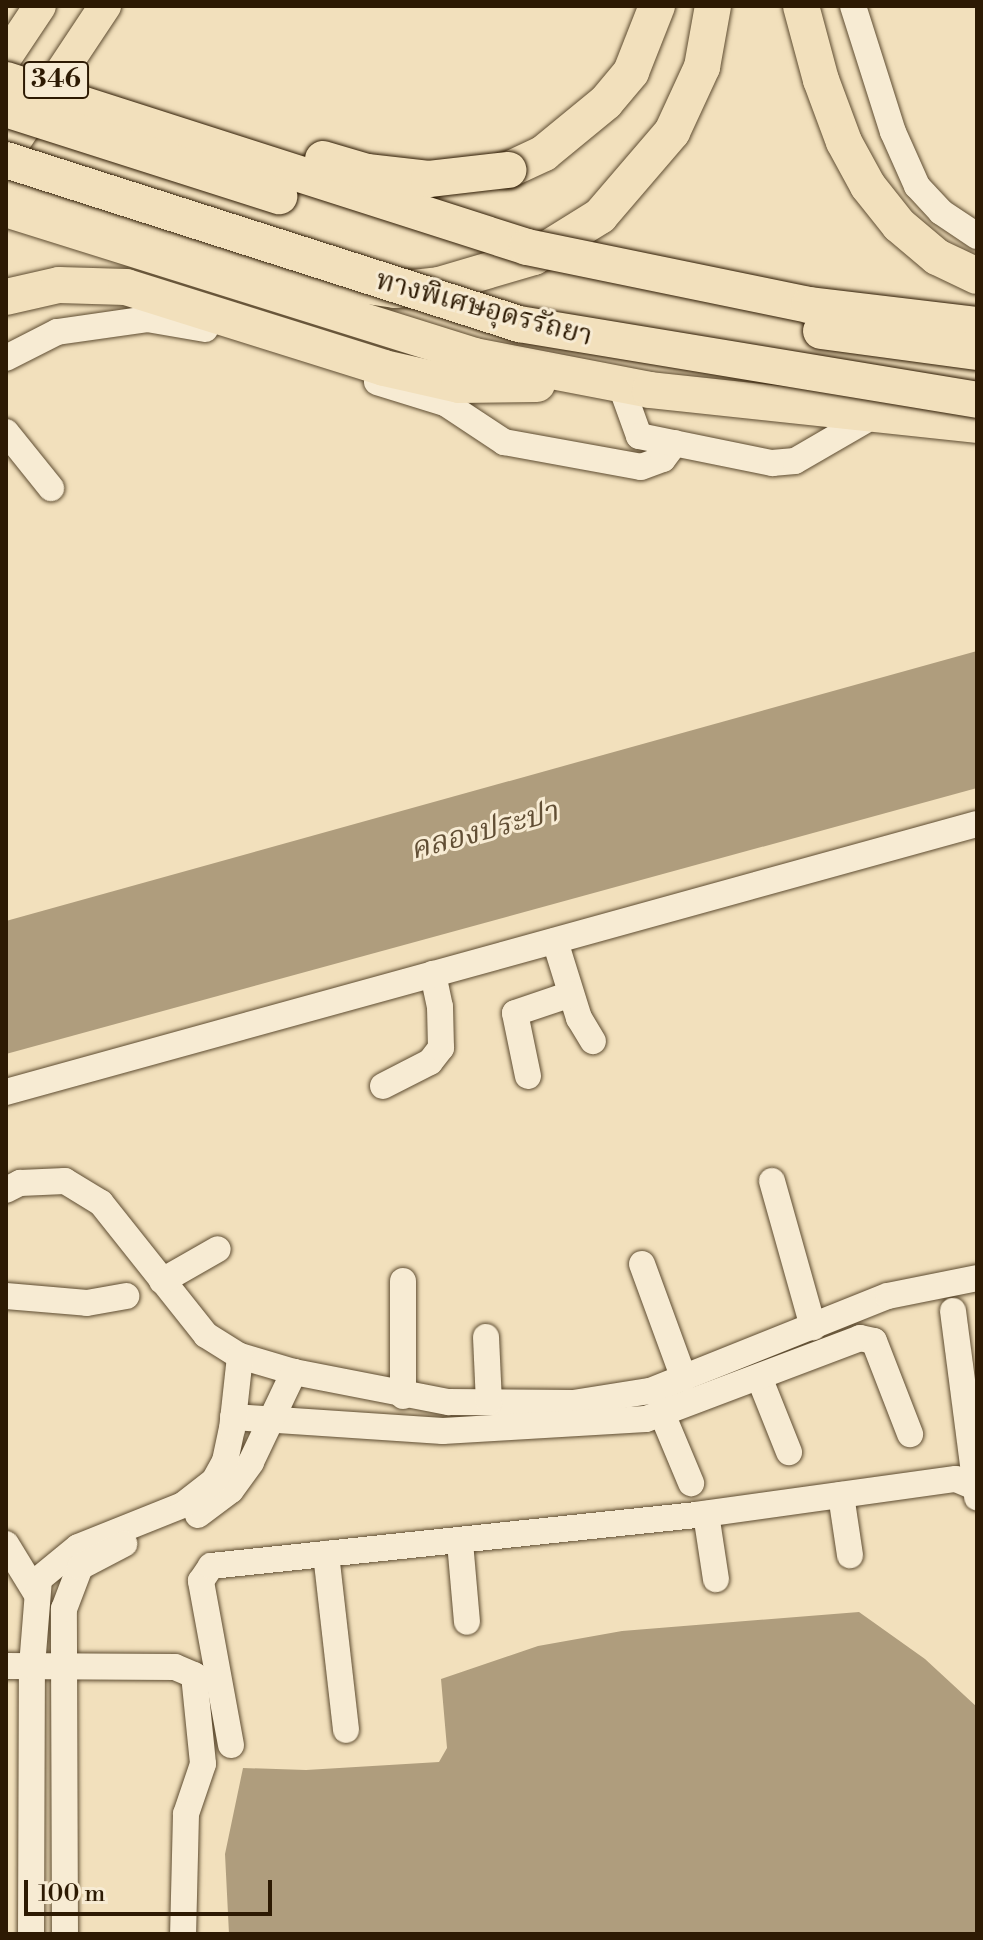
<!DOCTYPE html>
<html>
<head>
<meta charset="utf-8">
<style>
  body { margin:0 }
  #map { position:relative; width:983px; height:1940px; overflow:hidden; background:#f2e0bc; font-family:"Libre Bodoni","Noto Serif Thai",serif }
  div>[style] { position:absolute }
  .water>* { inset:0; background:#af9d7d }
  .roads { filter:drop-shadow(0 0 2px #5e4c31) drop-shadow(0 0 2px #5e4c31) }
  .minor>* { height:26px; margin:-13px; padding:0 13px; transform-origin:13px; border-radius:13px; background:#f7ebd3 }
  .major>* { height:32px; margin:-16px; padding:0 16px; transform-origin:16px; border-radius:16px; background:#f2e0bc }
  .highway>* { height:36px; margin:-18px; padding:0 18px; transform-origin:18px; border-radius:18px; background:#f2e0bc }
  .bridges { filter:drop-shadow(0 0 2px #2d1a03) drop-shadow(0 0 2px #2d1a03) }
  .highway-bridge>* { height:36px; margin:-18px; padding:0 18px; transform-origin:18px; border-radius:18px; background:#f2e0bc }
  span { translate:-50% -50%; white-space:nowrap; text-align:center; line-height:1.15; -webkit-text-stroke:6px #f7ebd3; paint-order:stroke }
  .shield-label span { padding:2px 6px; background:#f7ebd3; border:2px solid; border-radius:6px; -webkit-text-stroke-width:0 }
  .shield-label { font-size:26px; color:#2d1a03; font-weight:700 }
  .street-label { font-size:28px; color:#2d1a03 }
  .water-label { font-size:30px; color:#614e34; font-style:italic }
  .frame { position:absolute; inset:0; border:8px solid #2d1a03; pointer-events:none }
  .scale { position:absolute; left:24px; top:1880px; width:248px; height:36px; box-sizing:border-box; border:4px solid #2d1a03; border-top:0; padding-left:10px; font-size:24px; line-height:28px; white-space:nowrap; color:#2d1a03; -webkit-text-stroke:6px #f7ebd3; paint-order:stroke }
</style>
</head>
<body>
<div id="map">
  <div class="water">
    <i style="clip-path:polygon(977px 651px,977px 788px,6px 1054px,6px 921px)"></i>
    <i style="clip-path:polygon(859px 1612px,925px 1659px,977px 1707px,977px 1934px,229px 1934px,225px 1854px,243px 1768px,306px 1770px,439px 1762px,447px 1748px,441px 1679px,538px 1646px,622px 1631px)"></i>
  </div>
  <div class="roads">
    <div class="minor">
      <i style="left:853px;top:6px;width:132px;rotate:72.4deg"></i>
      <i style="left:893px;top:132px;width:59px;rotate:66deg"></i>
      <i style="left:917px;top:186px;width:35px;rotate:47deg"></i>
      <i style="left:941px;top:212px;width:43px;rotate:33.7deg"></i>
      <i style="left:6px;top:358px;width:57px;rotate:-27deg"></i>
      <i style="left:57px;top:332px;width:91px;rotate:-8.2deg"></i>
      <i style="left:147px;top:319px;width:59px;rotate:9.8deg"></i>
      <i style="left:377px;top:382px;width:71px;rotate:17.2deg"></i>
      <i style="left:445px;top:403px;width:71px;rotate:33.5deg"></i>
      <i style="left:504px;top:442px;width:139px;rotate:10.3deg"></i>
      <i style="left:641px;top:467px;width:23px;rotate:-20deg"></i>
      <i style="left:663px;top:459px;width:20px;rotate:-53deg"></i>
      <i style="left:621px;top:386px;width:53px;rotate:70.2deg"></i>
      <i style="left:639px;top:436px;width:136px;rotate:11.5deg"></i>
      <i style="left:772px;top:463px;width:23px;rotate:-5deg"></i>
      <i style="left:795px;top:461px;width:94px;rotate:-30.1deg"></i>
      <i style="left:6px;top:432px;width:72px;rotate:51.2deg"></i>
      <i style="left:555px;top:941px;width:81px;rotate:72.7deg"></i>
      <i style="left:579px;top:1018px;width:27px;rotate:59deg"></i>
      <i style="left:528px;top:1076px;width:64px;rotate:-101.7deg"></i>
      <i style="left:515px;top:1013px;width:59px;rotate:-18.7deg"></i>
      <i style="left:383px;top:1086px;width:53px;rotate:-27.1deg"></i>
      <i style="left:430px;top:1062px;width:18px;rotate:-52deg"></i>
      <i style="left:441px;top:1048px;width:41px;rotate:-91.4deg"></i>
      <i style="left:440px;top:1007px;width:34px;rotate:-102deg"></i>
      <i style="left:6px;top:1092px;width:1007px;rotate:-15.43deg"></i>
      <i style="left:772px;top:1181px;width:152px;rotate:74.3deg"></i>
      <i style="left:6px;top:1190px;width:16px;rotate:-27deg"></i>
      <i style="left:20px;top:1183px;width:45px;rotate:-2.5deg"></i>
      <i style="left:65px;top:1181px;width:42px;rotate:31.4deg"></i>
      <i style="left:101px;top:1203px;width:169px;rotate:51.5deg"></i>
      <i style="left:206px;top:1335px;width:40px;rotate:32deg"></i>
      <i style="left:240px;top:1356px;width:56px;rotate:16.5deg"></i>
      <i style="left:294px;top:1372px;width:158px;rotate:11deg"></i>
      <i style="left:449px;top:1402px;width:124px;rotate:0.5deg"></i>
      <i style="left:573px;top:1403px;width:78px;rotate:-8.9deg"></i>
      <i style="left:650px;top:1391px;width:256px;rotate:-21.8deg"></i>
      <i style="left:888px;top:1296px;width:91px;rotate:-11.4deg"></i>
      <i style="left:642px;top:1264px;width:122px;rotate:69.9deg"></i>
      <i style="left:162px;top:1281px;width:64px;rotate:-29.7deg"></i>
      <i style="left:403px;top:1281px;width:115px;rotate:90deg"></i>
      <i style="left:6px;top:1296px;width:81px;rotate:4.9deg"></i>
      <i style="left:87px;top:1303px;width:40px;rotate:-10deg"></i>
      <i style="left:953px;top:1311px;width:188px;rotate:82.6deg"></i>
      <i style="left:486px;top:1337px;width:65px;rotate:87.4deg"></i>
      <i style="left:759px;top:1377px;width:81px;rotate:68.2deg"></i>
      <i style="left:663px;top:1416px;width:73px;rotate:67.3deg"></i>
      <i style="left:233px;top:1417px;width:210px;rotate:3.8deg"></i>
      <i style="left:443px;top:1431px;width:203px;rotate:-3.4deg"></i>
      <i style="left:646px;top:1419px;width:229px;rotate:-20.7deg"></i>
      <i style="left:860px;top:1338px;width:14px;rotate:12deg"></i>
      <i style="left:874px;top:1341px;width:100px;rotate:68.8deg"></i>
      <i style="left:841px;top:1495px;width:61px;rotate:81.5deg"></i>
      <i style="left:706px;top:1514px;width:66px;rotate:81.3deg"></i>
      <i style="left:198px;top:1515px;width:41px;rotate:-37.1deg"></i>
      <i style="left:231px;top:1490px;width:34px;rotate:-54deg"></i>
      <i style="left:251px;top:1462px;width:100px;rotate:-64.5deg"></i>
      <i style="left:460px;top:1542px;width:80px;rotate:85deg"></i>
      <i style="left:6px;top:1544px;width:57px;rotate:58.5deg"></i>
      <i style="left:326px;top:1554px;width:177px;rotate:83.5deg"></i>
      <i style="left:6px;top:1666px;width:169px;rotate:0.3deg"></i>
      <i style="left:175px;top:1667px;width:21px;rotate:23deg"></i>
      <i style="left:194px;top:1675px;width:89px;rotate:84.2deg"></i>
      <i style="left:203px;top:1764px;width:53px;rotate:108.8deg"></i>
      <i style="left:186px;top:1814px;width:120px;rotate:91.4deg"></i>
      <i style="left:231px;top:1745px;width:167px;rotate:-100.4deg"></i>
      <i style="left:201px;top:1581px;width:18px;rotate:-56deg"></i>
      <i style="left:211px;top:1566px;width:488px;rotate:-6deg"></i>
      <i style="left:696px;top:1515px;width:262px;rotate:-7.9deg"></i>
      <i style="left:956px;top:1479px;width:23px;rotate:23deg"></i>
      <i style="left:31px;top:1934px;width:268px;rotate:-89.8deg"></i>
      <i style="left:32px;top:1666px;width:87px;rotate:-85.4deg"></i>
      <i style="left:39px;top:1579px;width:50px;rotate:-39.4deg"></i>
      <i style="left:78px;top:1547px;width:113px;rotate:-21.8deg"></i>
      <i style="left:183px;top:1505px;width:39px;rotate:-38deg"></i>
      <i style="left:214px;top:1481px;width:23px;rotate:-61deg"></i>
      <i style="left:225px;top:1461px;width:33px;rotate:-78deg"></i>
      <i style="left:232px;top:1429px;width:73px;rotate:-83.7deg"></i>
      <i style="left:65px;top:1934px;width:325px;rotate:-90.2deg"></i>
      <i style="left:64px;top:1609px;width:45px;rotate:-69.1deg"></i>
      <i style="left:80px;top:1567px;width:50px;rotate:-27.6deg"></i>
    </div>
    <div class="major">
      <i style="left:6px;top:57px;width:61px;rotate:-56.3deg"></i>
      <i style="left:6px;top:155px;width:179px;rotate:-56.4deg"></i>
    </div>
    <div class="highway">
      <i style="left:801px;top:6px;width:77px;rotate:74.9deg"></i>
      <i style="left:821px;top:80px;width:66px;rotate:69.6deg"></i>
      <i style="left:844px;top:142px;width:50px;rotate:61.4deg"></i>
      <i style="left:868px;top:186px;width:50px;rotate:51.5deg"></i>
      <i style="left:899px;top:225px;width:50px;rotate:40.1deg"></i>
      <i style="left:937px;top:257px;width:44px;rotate:25.4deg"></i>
      <i style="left:508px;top:170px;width:40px;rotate:-25deg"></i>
      <i style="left:544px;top:153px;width:80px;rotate:-39.4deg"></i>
      <i style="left:606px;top:102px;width:39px;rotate:-50deg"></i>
      <i style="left:631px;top:72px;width:71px;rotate:-68.5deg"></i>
      <i style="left:18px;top:182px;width:308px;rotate:18.1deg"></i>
      <i style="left:311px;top:278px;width:85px;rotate:8.1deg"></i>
      <i style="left:395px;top:290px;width:44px;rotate:-6.5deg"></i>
      <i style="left:439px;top:285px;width:99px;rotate:-16.4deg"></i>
      <i style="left:534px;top:257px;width:78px;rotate:-31.8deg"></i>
      <i style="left:600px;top:216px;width:111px;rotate:-49.4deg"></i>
      <i style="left:672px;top:132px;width:72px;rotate:-65.2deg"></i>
      <i style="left:702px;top:67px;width:62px;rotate:-79.8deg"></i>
      <i style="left:6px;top:209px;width:491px;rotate:17.4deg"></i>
      <i style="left:474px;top:356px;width:179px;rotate:10.9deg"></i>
      <i style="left:650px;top:390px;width:329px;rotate:6.1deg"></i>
      <i style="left:6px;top:297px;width:54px;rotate:-12.8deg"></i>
      <i style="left:59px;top:285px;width:67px;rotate:1.7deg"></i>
      <i style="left:126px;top:287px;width:270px;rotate:17.4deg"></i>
      <i style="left:384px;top:368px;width:77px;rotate:12.8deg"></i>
      <i style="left:459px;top:385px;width:78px;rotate:-0.7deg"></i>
    </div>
  </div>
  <div class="bridges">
    <div class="highway-bridge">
      <i style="left:6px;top:80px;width:547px;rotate:17.77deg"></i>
      <i style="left:527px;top:247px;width:288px;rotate:11.6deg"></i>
      <i style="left:809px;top:305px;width:169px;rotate:6.8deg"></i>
      <i style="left:6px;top:109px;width:287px;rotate:17.7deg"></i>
      <i style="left:323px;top:159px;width:46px;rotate:16.5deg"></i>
      <i style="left:367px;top:172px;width:62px;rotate:6.4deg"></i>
      <i style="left:429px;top:179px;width:80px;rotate:-6.5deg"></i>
      <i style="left:6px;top:160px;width:539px;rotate:17.73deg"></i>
      <i style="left:519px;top:324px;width:464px;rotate:9.4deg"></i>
      <i style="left:821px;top:331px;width:157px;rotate:7.7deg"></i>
    </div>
  </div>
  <div class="shield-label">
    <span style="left:56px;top:80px">346</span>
  </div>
  <div class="street-label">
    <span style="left:484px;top:309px;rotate:15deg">ทางพิเศษอุดรรัถยา</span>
  </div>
  <div class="water-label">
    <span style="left:484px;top:831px;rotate:-15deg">คลองประปา</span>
  </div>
  <div class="frame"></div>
  <div class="scale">100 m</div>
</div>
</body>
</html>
